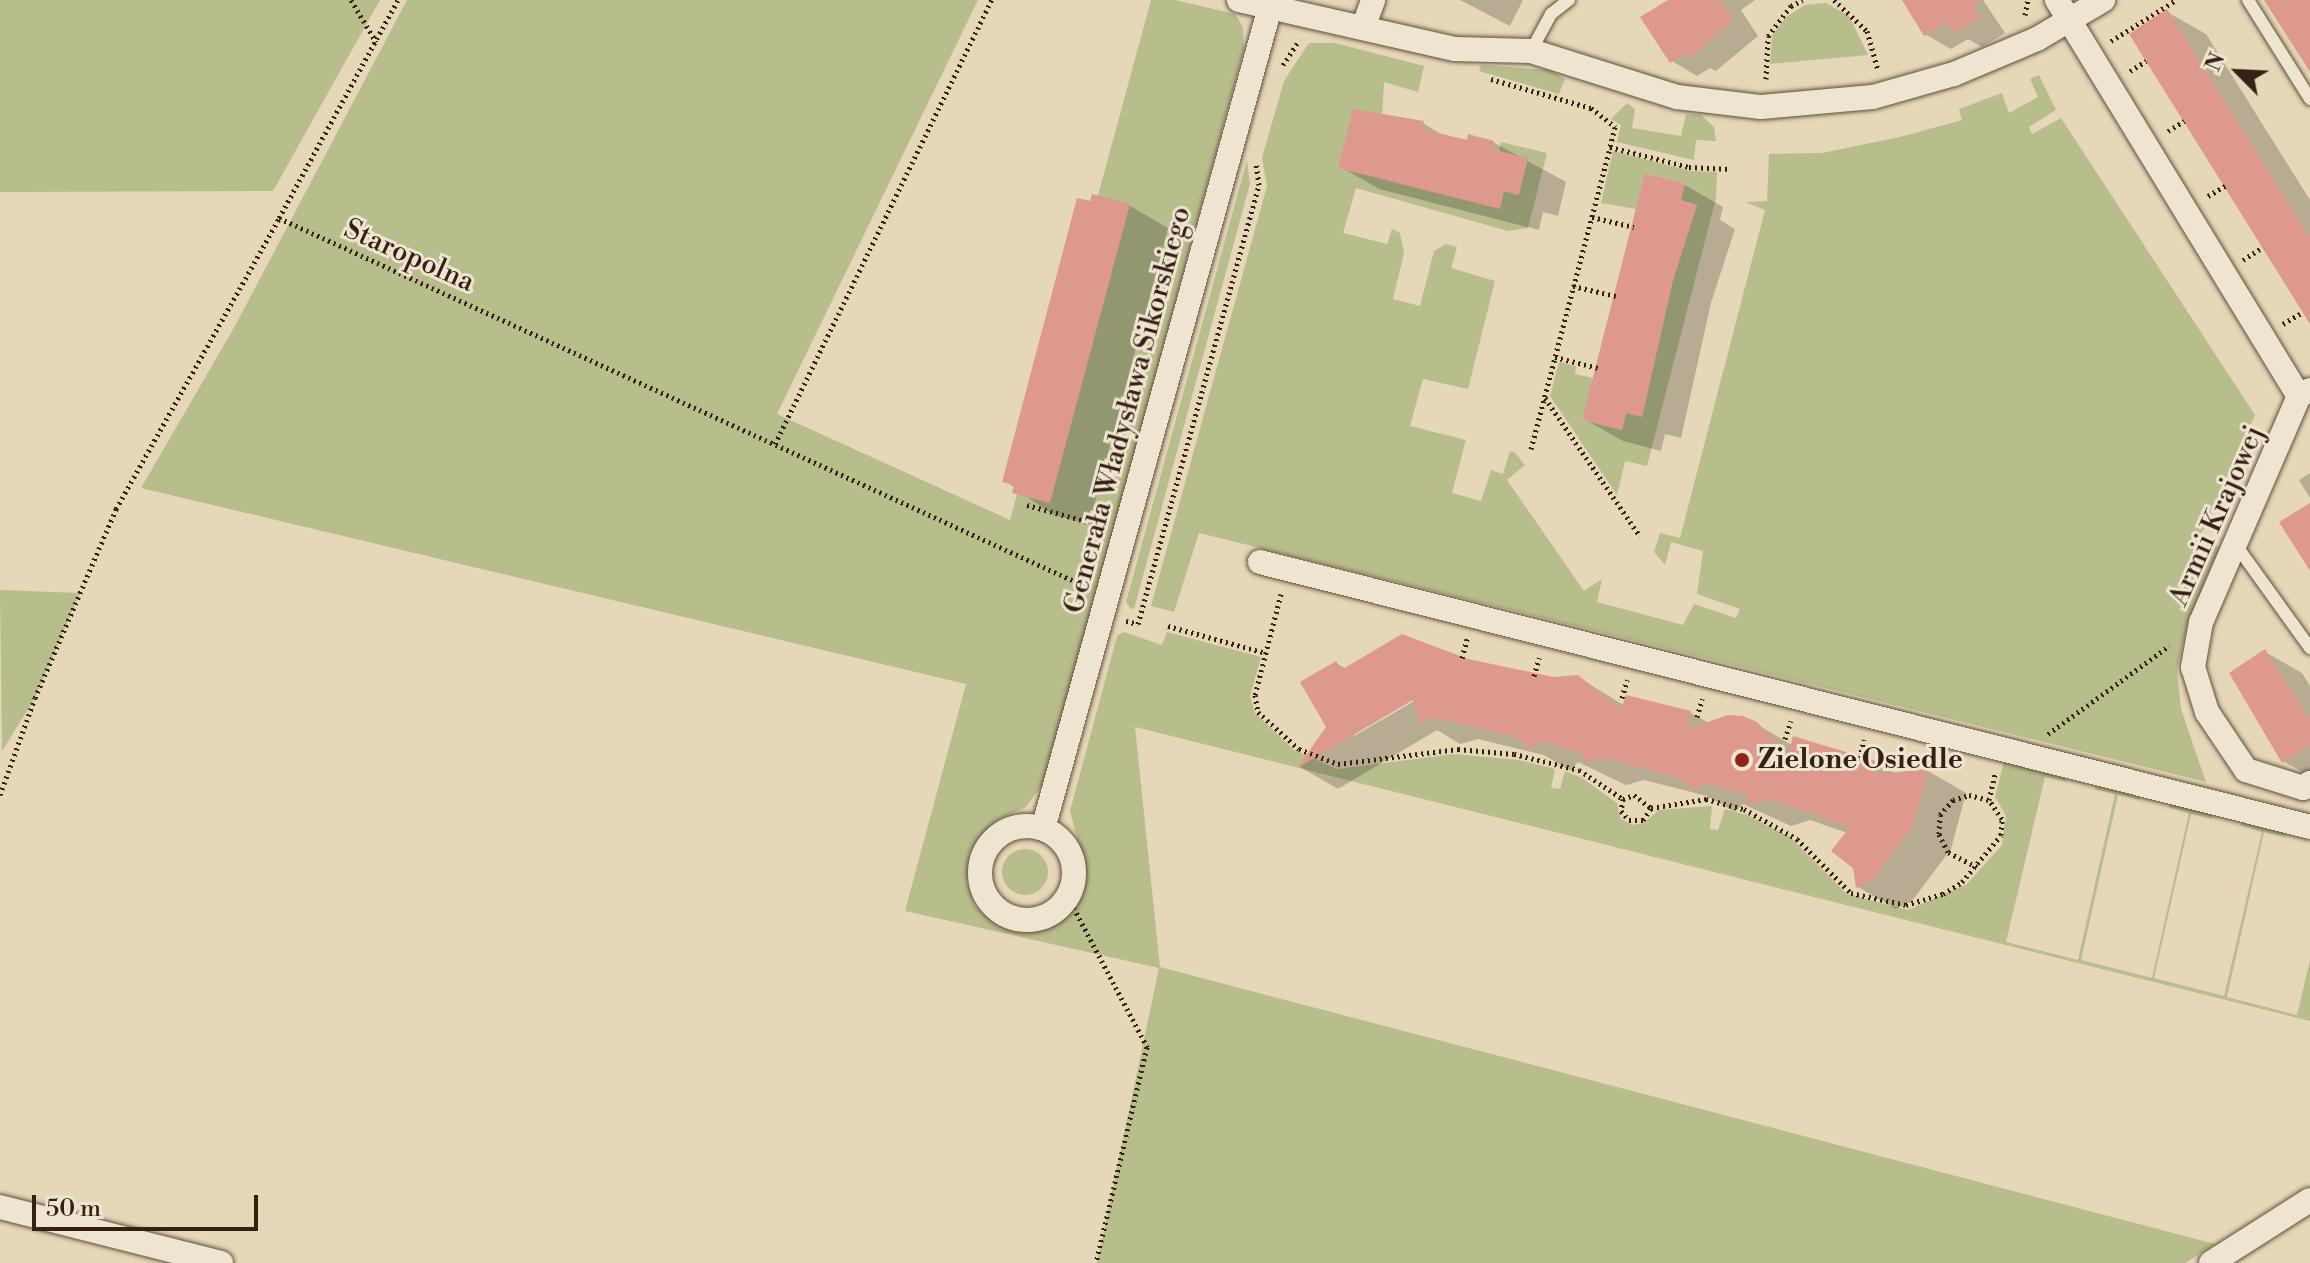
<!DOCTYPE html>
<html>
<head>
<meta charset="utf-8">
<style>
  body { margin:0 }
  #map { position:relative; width:2310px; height:1263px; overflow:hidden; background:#e5d7b8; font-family:"Libre Bodoni",serif }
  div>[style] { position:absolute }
  .green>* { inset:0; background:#b8bd8c }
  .round { border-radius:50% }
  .shadow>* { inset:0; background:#0003 }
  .building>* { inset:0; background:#de998e }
  .path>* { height:5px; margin-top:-2.5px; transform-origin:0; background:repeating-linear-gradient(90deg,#362014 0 2px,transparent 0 6px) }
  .roads { filter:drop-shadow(0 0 2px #624e3d) drop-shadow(0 0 2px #624e3d) }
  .lane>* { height:12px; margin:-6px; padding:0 6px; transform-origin:6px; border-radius:6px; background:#eee5d1 }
  .street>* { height:24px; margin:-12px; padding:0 12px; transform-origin:12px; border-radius:12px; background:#eee5d1 }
  .street>.ring { margin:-12px; padding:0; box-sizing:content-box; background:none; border:24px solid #eee5d1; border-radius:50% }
  .dots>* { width:22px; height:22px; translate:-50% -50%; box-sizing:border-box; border:4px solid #eee5d1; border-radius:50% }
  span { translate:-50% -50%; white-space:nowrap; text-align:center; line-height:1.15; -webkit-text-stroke:6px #eee5d1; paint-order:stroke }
  .street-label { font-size:28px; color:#362014 }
  .poi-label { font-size:28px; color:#362014; font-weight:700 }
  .left { translate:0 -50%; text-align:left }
  .north { position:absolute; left:2198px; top:32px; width:80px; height:80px; -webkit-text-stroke:6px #eee5d1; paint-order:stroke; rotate:294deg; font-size:22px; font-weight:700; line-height:32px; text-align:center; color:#362014 }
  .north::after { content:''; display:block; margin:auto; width:28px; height:36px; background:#362014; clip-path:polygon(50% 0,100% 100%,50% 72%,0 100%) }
  .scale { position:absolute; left:32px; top:1195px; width:226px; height:36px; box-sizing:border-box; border:4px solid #362014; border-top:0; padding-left:10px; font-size:24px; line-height:28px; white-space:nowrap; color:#362014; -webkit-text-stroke:6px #eee5d1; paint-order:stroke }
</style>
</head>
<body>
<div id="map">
  <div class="green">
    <i style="clip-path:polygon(0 0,380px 0,273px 191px,0 192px)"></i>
    <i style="clip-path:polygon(407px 0,978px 0,777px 414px,1010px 520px,1151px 0,1175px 0,1235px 14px,1243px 27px,1244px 49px,1045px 781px,1026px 807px,996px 821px,970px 852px,967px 882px,975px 906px,998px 926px,1026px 932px,1047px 929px,1077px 903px,1084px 864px,1070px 811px,1117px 636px,1124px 632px,1162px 645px,1167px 632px,1261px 657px,1250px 696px,1255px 713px,1294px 750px,1337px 769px,1454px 754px,1519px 760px,1555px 769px,1551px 788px,1560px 789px,1565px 771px,1582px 778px,1617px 803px,1620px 818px,1632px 825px,1644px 823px,1659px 810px,1712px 806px,1710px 829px,1718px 830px,1725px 809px,1747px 815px,1790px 837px,1847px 894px,1908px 910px,1967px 884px,2002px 845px,2006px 816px,1995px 797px,2004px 761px,2066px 777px,2067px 782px,2045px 777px,2006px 942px,2078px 960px,2115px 794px,2094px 789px,2099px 785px,2139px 796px,2140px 800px,2118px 795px,2081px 960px,2152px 978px,2189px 813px,2168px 807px,2172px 803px,2211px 813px,2213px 819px,2191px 814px,2154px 978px,2224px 996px,2262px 832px,2240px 825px,2244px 821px,2284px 832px,2286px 837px,2264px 832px,2227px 997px,2297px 1015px,2310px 960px,2310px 1021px,1135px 727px,1160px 967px,2215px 1244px,2185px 1263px,1097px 1263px,1159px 968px,905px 911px,966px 684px,141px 488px,235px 326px)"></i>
    <i style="clip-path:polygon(1826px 3px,1849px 16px,1868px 55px,1770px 64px,1772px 36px,1786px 17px,1805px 5px)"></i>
    <i style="clip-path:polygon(1309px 43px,1335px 43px,1424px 66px,1418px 92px,1384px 82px,1382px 116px,1500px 208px,1504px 191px,1518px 195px,1499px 151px,1501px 142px,1547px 153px,1528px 228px,1508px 231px,1356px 188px,1343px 233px,1387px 244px,1392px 229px,1400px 233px,1404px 253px,1393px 299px,1420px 306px,1434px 251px,1446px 244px,1457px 247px,1451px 268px,1495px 281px,1468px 389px,1423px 379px,1410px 426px,1466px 440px,1452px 493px,1481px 501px,1491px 470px,1503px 474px,1510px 451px,1515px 453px,1525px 465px,1507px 480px,1584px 591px,1602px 579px,1597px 602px,1683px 625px,1694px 604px,1736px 618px,1740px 609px,1697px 594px,1703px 551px,1671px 542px,1665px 565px,1654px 552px,1660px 533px,1680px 538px,1765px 210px,1745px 202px,1767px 201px,1769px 154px,1822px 153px,1900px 137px,1962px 120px,1959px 109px,2002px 93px,2009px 113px,2038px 97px,2030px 79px,2039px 75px,2056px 110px,2029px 127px,2032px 134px,2061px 118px,2255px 415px,2200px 537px,2221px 548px,2188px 622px,2177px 669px,2181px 709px,2206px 782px,1199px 533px,1174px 612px,1151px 606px,1267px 186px,1262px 158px,1284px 81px)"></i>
    <i style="clip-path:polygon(1481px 65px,1549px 70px,1565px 79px,1559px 94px,1479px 71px)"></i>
    <i style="clip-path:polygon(1627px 103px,1635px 109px,1632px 128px,1681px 136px,1686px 114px,1701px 115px,1714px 127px,1716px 141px,1696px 140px,1694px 160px,1617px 142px,1621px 125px,1611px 119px)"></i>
    <i style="clip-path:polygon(1613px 151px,1691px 171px,1717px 172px,1716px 198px,1647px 466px,1625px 461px,1617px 495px,1550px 396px,1559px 362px,1576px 366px,1575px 374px,1593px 378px,1582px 420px,1622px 430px,1626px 413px,1642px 416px,1673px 280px,1697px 205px,1681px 200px,1685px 183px,1646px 173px,1636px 209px,1601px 203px)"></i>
    <i style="clip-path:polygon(1247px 160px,1250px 184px,1134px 609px,1130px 608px,1126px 602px)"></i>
    <i style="clip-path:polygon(0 590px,80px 593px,35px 698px,2px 751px)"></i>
    <i class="round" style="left:1002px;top:849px;width:46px;height:46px"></i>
  </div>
  <div class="shadow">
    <i style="clip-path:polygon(1460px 0,1523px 0,1510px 26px)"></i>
    <i style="clip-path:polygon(1668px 0,1755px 0,1741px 10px,1758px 36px,1716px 71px,1710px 68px,1697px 76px,1672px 61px)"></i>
    <i style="clip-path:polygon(1905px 0,1983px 0,2005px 33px,1982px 47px,1968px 39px,1951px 49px,1925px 34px)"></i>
    <i style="clip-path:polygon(2167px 12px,2206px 34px,2310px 200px,2310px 319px)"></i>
    <i style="clip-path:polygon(1423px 123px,1447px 138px,1493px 142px,1566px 182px,1558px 216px,1543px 212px,1539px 230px,1379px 189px,1341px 167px)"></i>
    <i style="clip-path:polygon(1647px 175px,1685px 185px,1723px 207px,1720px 220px,1735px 229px,1711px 303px,1681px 438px,1665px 434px,1661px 451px,1623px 441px,1584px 419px)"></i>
    <i style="clip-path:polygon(1093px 196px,1130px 206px,1168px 228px,1089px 524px,1053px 515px,1005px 481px)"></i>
    <i style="clip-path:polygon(2310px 473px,2310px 498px,2299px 480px)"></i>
    <i style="clip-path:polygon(evenodd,1403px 636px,1446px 656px,1554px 679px,1578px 677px,1625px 706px,1691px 713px,1709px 723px,1756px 724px,1792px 745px,1878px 764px,1896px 774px,1928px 771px,1966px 793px,1951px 849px,1912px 901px,1896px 909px,1858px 887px,1847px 833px,1810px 820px,1791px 826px,1743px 804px,1735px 812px,1707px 796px,1644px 780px,1626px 785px,1578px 762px,1571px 771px,1544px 755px,1478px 739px,1460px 744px,1437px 730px,1338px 789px,1300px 767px,1329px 728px,1336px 663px,1346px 669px,1403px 636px,1421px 693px,1423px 696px,1354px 736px,1354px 732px,1421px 693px)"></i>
    <i style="clip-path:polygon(2265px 652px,2302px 673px,2310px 686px,2310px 776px,2283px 761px)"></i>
  </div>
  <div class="building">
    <i style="clip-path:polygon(1668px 0,1720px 0,1733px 20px,1689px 58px,1685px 53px,1670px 63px,1640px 17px)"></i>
    <i style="clip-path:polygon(1902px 0,1983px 0,1973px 6px,1980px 18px,1954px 33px,1947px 22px,1924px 36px)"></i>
    <i style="clip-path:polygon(2264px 0,2310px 0,2310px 72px)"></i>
    <i style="clip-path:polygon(2167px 9px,2310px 238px,2310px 324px,2129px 34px)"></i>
    <i style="clip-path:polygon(1353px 109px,1424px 121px,1422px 129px,1467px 140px,1468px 134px,1494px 141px,1492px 149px,1528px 158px,1519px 195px,1504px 191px,1500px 209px,1338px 168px)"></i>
    <i style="clip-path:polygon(1645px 173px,1685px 183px,1681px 200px,1697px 205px,1673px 280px,1642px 417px,1626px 413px,1622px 430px,1582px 420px)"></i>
    <i style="clip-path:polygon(1092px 194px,1130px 204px,1050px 503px,1012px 493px,1014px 485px,1002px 482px,1077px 198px,1090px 201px)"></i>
    <i style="clip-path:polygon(2310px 503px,2310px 571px,2279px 522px)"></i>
    <i style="clip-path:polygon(1402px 634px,1468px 659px,1554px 677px,1578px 675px,1621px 710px,1626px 695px,1691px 711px,1688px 729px,1728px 715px,1743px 716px,1757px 722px,1788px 756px,1793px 736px,1879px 762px,1876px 774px,1928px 769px,1913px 826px,1873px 879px,1856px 888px,1853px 868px,1831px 851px,1850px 827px,1770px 799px,1750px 805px,1747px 794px,1703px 783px,1695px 791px,1681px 778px,1603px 758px,1585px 763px,1582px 753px,1539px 741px,1531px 750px,1517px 737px,1437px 718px,1420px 722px,1413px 700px,1297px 768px,1326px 727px,1300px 682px,1336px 661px,1341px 670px)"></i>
    <i style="clip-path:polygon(2265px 649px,2310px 720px,2310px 745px,2282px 763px,2229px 673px)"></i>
  </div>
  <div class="path">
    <i style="left:351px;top:0;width:49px;rotate:59.2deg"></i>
    <i style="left:1834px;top:0;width:45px;rotate:43.2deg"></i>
    <i style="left:1867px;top:31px;width:41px;rotate:74.2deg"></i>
    <i style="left:2025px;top:15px;width:15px;rotate:-79deg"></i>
    <i style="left:2111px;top:41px;width:77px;rotate:-32.2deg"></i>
    <i style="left:1283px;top:65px;width:30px;rotate:-57deg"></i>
    <i style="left:2130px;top:71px;width:19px;rotate:-32deg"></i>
    <i style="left:1491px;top:79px;width:104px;rotate:16.2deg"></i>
    <i style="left:1591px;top:108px;width:31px;rotate:38deg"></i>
    <i style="left:1615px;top:127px;width:21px;rotate:104deg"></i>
    <i style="left:1766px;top:79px;width:43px;rotate:-87.3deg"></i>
    <i style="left:1768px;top:36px;width:38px;rotate:-53deg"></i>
    <i style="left:1791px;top:6px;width:13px;rotate:-27deg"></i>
    <i style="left:2168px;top:131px;width:19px;rotate:-32deg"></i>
    <i style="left:2208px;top:196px;width:20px;rotate:-30deg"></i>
    <i style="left:1592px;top:217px;width:43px;rotate:13.4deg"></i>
    <i style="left:279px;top:218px;width:248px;rotate:-61.4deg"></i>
    <i style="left:2243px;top:260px;width:24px;rotate:-33deg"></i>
    <i style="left:1573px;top:286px;width:44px;rotate:13.1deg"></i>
    <i style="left:2283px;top:324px;width:23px;rotate:-31deg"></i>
    <i style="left:1555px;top:357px;width:44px;rotate:14.3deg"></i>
    <i style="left:1545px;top:398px;width:168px;rotate:55.5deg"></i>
    <i style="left:775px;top:444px;width:494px;rotate:-64deg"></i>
    <i style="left:1531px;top:449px;width:312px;rotate:-75.3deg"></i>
    <i style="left:1610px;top:147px;width:81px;rotate:14.2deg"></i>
    <i style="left:1689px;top:167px;width:41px;rotate:2.8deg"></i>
    <i style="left:1027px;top:505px;width:76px;rotate:15.3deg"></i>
    <i style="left:1281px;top:594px;width:104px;rotate:104.4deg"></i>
    <i style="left:1255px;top:695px;width:17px;rotate:80deg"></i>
    <i style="left:1258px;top:712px;width:55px;rotate:42.1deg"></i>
    <i style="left:1299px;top:749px;width:42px;rotate:21deg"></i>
    <i style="left:1338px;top:764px;width:121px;rotate:-7.1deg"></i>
    <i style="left:1458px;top:749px;width:56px;rotate:5.1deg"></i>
    <i style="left:1514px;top:754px;width:67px;rotate:13.8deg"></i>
    <i style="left:1579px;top:770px;width:53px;rotate:33.4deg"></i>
    <i style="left:1623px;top:799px;width:12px;rotate:-20deg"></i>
    <i style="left:1634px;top:795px;width:21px;rotate:37deg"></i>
    <i style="left:1651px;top:808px;width:56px;rotate:-9.3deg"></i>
    <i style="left:1706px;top:799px;width:39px;rotate:15deg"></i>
    <i style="left:1744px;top:809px;width:61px;rotate:29.5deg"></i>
    <i style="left:1797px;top:839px;width:76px;rotate:45deg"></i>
    <i style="left:1851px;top:893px;width:56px;rotate:12.3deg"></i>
    <i style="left:1906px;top:905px;width:39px;rotate:-17deg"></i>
    <i style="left:1943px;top:894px;width:22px;rotate:-32deg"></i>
    <i style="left:1962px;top:882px;width:61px;rotate:-50.3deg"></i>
    <i style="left:2001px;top:835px;width:16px;rotate:-86deg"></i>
    <i style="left:2002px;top:819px;width:23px;rotate:-124deg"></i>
    <i style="left:1989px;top:800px;width:28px;rotate:-77deg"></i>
    <i style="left:1126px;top:621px;width:12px;rotate:14deg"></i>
    <i style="left:1138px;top:624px;width:455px;rotate:-74.6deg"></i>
    <i style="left:1259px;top:185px;width:22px;rotate:-98deg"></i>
    <i style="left:1168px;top:626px;width:102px;rotate:15.4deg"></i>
    <i style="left:1462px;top:658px;width:20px;rotate:-75deg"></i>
    <i style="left:1534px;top:676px;width:19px;rotate:-74deg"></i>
    <i style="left:1622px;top:698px;width:19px;rotate:-74deg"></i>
    <i style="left:1697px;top:717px;width:19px;rotate:-74deg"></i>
    <i style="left:2048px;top:734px;width:150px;rotate:-36deg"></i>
    <i style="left:1785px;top:739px;width:19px;rotate:-72deg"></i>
    <i style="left:1860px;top:758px;width:19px;rotate:-78deg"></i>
    <i style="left:0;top:795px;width:103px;rotate:-70.2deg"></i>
    <i style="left:35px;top:698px;width:206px;rotate:-66.8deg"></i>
    <i style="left:116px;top:509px;width:334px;rotate:-60.7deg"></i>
    <i style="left:279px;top:218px;width:886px;rotate:24.54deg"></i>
    <i style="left:1623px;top:799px;width:12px;rotate:99deg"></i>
    <i style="left:1621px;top:811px;width:12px;rotate:48deg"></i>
    <i style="left:1629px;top:820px;width:14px"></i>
    <i style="left:1643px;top:820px;width:14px;rotate:-56deg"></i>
    <i style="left:1977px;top:867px;width:33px;rotate:-153deg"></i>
    <i style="left:1948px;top:852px;width:20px;rotate:-117deg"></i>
    <i style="left:1939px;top:834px;width:19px;rotate:-87deg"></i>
    <i style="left:1940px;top:815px;width:20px;rotate:-49deg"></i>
    <i style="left:1953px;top:800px;width:17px;rotate:-17deg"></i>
    <i style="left:1969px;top:795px;width:21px;rotate:14deg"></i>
    <i style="left:1068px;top:897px;width:170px;rotate:62.2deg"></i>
    <i style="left:1147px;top:1047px;width:222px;rotate:103.3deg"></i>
  </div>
  <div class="roads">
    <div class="lane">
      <i style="left:2248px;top:0;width:117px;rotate:57.9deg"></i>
      <i style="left:1531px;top:51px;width:42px;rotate:-61.6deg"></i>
      <i style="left:1551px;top:14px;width:23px;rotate:-38deg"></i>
      <i style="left:2236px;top:545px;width:127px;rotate:54.3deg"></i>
    </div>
    <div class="street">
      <i style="left:1239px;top:0;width:221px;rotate:12.8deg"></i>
      <i style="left:1455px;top:49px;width:76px;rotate:1.5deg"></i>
      <i style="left:1531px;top:51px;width:153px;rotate:17.5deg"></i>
      <i style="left:1677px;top:97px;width:85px;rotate:6.8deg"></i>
      <i style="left:1761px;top:107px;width:112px;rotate:-5.1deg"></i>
      <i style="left:1873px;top:97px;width:84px;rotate:-15.9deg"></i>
      <i style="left:1954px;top:74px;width:90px;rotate:-22.9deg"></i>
      <i style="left:2037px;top:39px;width:77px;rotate:-30.6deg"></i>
      <i style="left:2057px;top:0;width:464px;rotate:58.6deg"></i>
      <i style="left:1363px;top:28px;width:30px;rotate:-70deg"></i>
      <i style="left:2310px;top:390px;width:13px;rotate:151deg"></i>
      <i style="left:2299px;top:396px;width:246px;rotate:113.4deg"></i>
      <i style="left:2201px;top:622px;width:46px;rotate:100.1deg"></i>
      <i style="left:2193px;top:667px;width:47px;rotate:72.7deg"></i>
      <i style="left:2207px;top:712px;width:70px;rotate:56.1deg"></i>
      <i style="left:2246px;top:770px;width:60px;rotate:17.5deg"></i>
      <i style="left:2303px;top:788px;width:9px;rotate:-36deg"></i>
      <i style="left:1260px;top:562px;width:1083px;rotate:14.16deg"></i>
      <i class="ring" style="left:980px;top:826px;width:70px;height:70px"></i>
      <i style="left:1043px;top:829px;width:860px;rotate:-74.56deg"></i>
      <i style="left:0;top:1207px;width:228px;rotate:14.2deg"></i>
      <i style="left:2211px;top:1263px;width:117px;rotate:-32.5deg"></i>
    </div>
  </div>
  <div class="dots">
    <i style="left:1742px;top:760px;background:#8f2418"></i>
  </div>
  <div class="street-label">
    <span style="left:409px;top:256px;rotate:24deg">Staropolna</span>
    <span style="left:1128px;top:410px;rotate:-75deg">Generała Władysława Sikorskiego</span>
    <span style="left:2217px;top:516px;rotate:-66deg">Armii Krajowej</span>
  </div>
  <div class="poi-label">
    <span class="left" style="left:1758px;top:760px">Zielone Osiedle</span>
  </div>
  <div class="north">N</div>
  <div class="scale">50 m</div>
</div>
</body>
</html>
